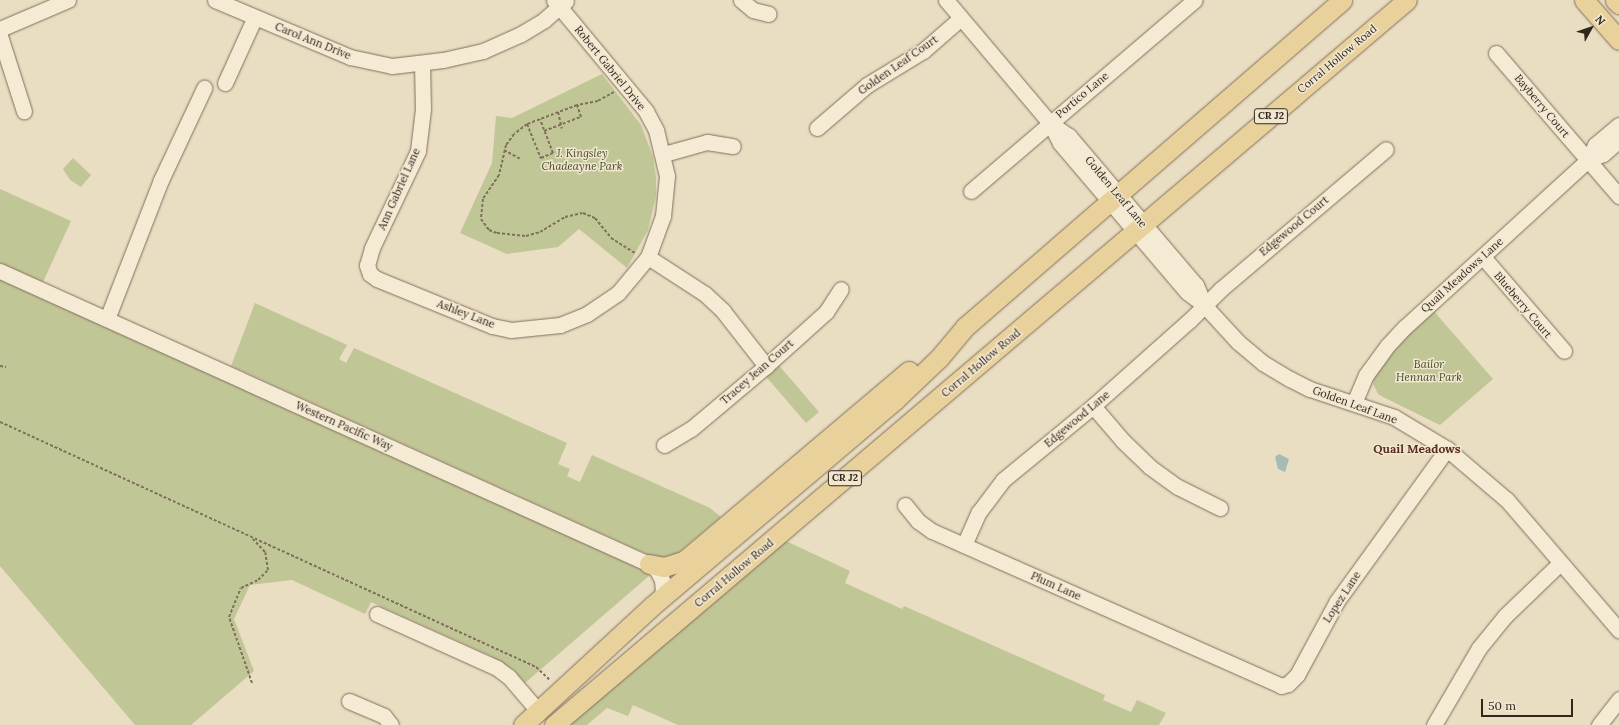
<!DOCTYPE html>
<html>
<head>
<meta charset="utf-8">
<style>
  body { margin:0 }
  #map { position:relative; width:1619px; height:725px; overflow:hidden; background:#e9ddc2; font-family:Lora,serif }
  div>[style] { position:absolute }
  .green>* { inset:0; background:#c1c697 }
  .water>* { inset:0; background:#a4bcb5 }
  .path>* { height:2px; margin-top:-1px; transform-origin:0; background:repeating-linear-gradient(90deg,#816f5b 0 3px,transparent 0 5px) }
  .roads { filter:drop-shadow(0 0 1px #816f5b) drop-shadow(0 0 1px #816f5b) }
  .minor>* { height:15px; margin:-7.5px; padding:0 7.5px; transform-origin:7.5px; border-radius:7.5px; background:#f5ebd4 }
  .major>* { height:19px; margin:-9.5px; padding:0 9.5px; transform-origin:9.5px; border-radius:9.5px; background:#e9d19c }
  span { translate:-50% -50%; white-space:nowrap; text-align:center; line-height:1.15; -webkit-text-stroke:3px #f1e7d0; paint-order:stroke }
  .shield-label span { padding:1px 3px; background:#f1e7d0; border:1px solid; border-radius:3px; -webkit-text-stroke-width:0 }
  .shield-label { font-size:10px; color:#32271e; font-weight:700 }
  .street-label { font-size:11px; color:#32271e }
  .park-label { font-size:11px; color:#434c26; font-style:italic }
  .neighbourhood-label { font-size:12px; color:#5a2d21; font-weight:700 }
  .north { position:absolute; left:1571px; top:8px; width:40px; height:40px; -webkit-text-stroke:3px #f1e7d0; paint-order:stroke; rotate:50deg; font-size:11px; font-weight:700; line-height:16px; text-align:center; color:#32271e }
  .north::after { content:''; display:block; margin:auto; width:14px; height:18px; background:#32271e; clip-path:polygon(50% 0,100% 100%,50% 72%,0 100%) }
  .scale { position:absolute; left:1481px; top:699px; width:92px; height:18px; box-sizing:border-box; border:2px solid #32271e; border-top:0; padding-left:5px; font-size:12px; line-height:14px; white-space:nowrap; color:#32271e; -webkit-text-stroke:3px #f1e7d0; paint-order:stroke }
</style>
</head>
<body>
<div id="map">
  <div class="green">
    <i style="clip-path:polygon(602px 74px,641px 125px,653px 157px,656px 177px,656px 196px,648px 230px,627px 268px,579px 229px,558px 247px,507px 254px,460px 233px,492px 163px,496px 116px,512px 118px)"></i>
    <i style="clip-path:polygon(73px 158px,91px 175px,81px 187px,70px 180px,63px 169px)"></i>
    <i style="clip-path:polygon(0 189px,71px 221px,43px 282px,0 263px)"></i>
    <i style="clip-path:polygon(0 276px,648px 571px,649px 576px,525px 683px,514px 670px,491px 656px,371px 602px,365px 614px,292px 580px,250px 585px,234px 619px,254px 671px,191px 725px,135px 725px,0 566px)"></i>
    <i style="clip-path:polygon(255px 303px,347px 345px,339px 359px,346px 363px,354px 348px,567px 443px,558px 464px,570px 469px,567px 476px,580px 482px,592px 455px,710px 508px,721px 517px,672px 558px,653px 557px,231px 366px)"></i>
    <i style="clip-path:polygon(1432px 309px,1493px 379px,1440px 425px,1383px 397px,1378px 394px,1373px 384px,1374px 374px,1387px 354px)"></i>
    <i style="clip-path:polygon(776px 362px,819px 412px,806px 423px,763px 373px)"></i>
    <i style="clip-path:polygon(784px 540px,850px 571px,845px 583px,902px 609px,904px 606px,1105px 695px,1103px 700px,1131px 712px,1137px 700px,1166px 713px,1159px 725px,678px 725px,633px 705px,628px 716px,607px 708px,587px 725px,566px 725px)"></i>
  </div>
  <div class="water">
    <i style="clip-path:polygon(1279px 454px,1289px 459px,1285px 472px,1278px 469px,1275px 457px)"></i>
  </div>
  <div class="path">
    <i style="left:614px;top:92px;width:18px;rotate:151deg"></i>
    <i style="left:598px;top:101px;width:21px;rotate:169deg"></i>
    <i style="left:577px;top:105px;width:53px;rotate:159.2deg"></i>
    <i style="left:527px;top:124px;width:16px;rotate:142deg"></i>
    <i style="left:514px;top:134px;width:14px;rotate:126deg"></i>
    <i style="left:506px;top:145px;width:31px;rotate:103deg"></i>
    <i style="left:499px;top:175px;width:29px;rotate:124deg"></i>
    <i style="left:483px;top:199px;width:20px;rotate:96deg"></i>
    <i style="left:481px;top:219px;width:14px;rotate:54deg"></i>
    <i style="left:489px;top:230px;width:9px;rotate:21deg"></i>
    <i style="left:497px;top:233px;width:29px;rotate:6deg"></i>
    <i style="left:526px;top:236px;width:15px;rotate:-16deg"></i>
    <i style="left:540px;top:232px;width:29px;rotate:-31deg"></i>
    <i style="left:565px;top:217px;width:18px;rotate:-13deg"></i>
    <i style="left:583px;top:213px;width:13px;rotate:23deg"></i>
    <i style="left:595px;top:218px;width:26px;rotate:51deg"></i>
    <i style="left:611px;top:238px;width:28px;rotate:32deg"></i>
    <i style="left:558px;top:112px;width:17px;rotate:77deg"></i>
    <i style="left:527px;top:124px;width:37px;rotate:68deg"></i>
    <i style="left:541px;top:158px;width:13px;rotate:-23deg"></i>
    <i style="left:553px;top:153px;width:36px;rotate:-111deg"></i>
    <i style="left:544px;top:131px;width:40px;rotate:-21deg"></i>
    <i style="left:581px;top:117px;width:13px;rotate:-108deg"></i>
    <i style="left:504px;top:150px;width:18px;rotate:29deg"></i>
    <i style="left:0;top:366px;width:6px;rotate:9deg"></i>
    <i style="left:0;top:422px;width:589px;rotate:24.56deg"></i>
    <i style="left:536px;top:667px;width:19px;rotate:43deg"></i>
    <i style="left:252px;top:683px;width:70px;rotate:-109.2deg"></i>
    <i style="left:229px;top:617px;width:31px;rotate:-68deg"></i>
    <i style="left:241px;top:588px;width:19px;rotate:-25deg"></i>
    <i style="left:258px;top:580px;width:14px;rotate:-45deg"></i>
    <i style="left:268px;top:570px;width:18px;rotate:-99deg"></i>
    <i style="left:265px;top:552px;width:18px;rotate:-133deg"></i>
  </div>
  <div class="roads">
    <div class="minor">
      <i style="left:215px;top:0;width:147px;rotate:22.9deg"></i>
      <i style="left:350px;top:57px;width:43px;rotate:12.1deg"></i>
      <i style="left:392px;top:66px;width:51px;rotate:-6.7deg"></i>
      <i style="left:443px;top:60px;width:41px;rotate:-12.7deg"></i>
      <i style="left:483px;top:51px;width:42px;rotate:-24.1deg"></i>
      <i style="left:521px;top:34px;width:27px;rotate:-31deg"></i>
      <i style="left:544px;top:20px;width:29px;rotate:-41deg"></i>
      <i style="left:741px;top:0;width:16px;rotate:40deg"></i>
      <i style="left:753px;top:10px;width:16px;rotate:14deg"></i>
      <i style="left:946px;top:0;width:161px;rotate:49.8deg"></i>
      <i style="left:1050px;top:123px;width:22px;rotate:63deg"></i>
      <i style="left:1060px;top:143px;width:196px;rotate:49.6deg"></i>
      <i style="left:1187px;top:292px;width:21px;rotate:37deg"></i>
      <i style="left:1204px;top:305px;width:50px;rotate:47.4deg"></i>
      <i style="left:1238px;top:342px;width:33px;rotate:40deg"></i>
      <i style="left:1263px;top:363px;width:31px;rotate:31deg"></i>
      <i style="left:1290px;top:379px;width:22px;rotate:27deg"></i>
      <i style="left:1310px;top:389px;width:89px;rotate:18.4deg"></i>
      <i style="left:1394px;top:417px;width:62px;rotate:31.1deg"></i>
      <i style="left:1447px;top:449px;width:79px;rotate:40.4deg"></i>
      <i style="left:1507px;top:500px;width:172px;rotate:49.3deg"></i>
      <i style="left:0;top:29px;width:74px;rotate:-23.1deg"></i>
      <i style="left:0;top:36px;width:79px;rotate:72.3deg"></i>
      <i style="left:1496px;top:53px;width:189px;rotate:49.3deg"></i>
      <i style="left:422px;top:63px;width:46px;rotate:88.8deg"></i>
      <i style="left:423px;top:109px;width:42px;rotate:96.8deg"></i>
      <i style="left:418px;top:151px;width:107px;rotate:115.4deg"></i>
      <i style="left:372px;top:248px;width:18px;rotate:106deg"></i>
      <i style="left:367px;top:265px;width:9px;rotate:72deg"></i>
      <i style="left:370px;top:274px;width:9px;rotate:36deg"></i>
      <i style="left:377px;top:279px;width:124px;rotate:22.2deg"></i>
      <i style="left:492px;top:326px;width:19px;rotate:12deg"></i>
      <i style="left:511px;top:330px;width:49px;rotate:-5.8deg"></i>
      <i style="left:560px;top:325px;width:29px;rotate:-22deg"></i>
      <i style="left:587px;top:314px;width:37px;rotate:-34deg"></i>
      <i style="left:618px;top:293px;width:47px;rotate:-50.2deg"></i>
      <i style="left:648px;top:257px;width:44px;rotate:-69.9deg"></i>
      <i style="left:663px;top:216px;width:40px;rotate:-84.3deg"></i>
      <i style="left:667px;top:176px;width:47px;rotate:-103.4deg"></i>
      <i style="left:656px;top:130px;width:21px;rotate:-118deg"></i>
      <i style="left:646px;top:111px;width:144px;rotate:-129.7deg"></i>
      <i style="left:225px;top:83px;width:72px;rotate:-65.6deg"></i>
      <i style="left:1051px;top:124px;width:22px;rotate:34deg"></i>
      <i style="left:1069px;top:136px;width:196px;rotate:49.6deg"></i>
      <i style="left:1196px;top:285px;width:21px;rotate:67deg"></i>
      <i style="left:817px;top:128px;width:66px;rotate:-40.7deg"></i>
      <i style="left:867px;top:85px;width:66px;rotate:-31.3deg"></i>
      <i style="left:923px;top:51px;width:50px;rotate:-41deg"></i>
      <i style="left:664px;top:154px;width:45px;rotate:-15.6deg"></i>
      <i style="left:707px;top:142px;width:26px;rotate:9deg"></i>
      <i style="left:1588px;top:160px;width:16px;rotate:-22deg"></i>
      <i style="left:1603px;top:154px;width:21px;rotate:-41deg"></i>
      <i style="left:971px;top:191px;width:294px;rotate:-40.5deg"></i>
      <i style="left:648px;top:257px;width:68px;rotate:33deg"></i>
      <i style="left:705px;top:294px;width:25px;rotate:43deg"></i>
      <i style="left:723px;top:311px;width:70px;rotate:52deg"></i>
      <i style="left:1483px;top:257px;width:124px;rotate:49.2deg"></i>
      <i style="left:0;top:271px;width:712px;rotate:24.3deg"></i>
      <i style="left:649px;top:564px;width:10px;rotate:37deg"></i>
      <i style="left:657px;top:570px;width:11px;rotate:63deg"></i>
      <i style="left:662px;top:580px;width:11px;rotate:85deg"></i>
      <i style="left:663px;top:591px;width:11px;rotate:112deg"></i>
      <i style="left:107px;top:319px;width:149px;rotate:-68.8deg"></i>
      <i style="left:161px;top:180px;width:102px;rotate:-64.9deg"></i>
      <i style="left:1354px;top:403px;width:30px;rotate:-67deg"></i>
      <i style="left:1366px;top:375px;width:37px;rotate:-54deg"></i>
      <i style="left:1388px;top:345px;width:25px;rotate:-47deg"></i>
      <i style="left:1405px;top:327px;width:248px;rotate:-42.4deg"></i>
      <i style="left:1588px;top:160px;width:17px;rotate:-65deg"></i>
      <i style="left:1595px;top:145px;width:31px;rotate:-40deg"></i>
      <i style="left:1093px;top:406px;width:46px;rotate:49.4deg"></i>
      <i style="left:1123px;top:441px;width:37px;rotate:44deg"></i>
      <i style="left:1150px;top:467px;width:34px;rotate:36deg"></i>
      <i style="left:1178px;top:487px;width:47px;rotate:26.6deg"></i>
      <i style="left:664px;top:445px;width:31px;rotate:-31deg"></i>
      <i style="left:691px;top:429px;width:98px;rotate:-40deg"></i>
      <i style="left:766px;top:366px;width:81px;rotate:-42deg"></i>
      <i style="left:826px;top:312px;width:27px;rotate:-57deg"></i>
      <i style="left:905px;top:505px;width:21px;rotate:51deg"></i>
      <i style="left:918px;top:521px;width:17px;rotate:36deg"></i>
      <i style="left:932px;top:531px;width:382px;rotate:23.9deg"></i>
      <i style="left:1281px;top:686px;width:7px;rotate:-16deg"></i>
      <i style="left:1288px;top:684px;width:13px;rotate:-45deg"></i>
      <i style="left:1297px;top:675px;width:84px;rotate:-61.6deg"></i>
      <i style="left:1337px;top:601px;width:188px;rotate:-54.1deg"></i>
      <i style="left:964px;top:545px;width:36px;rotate:-66deg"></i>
      <i style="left:979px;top:512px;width:40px;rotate:-53deg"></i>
      <i style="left:1003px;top:480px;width:117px;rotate:-39.4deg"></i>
      <i style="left:1093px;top:406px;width:130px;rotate:-41.6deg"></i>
      <i style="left:1190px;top:320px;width:44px;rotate:-45deg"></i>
      <i style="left:1221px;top:289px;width:216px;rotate:-40.3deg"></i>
      <i style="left:377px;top:614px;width:132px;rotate:24.2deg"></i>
      <i style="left:497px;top:668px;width:15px;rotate:37deg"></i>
      <i style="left:509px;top:677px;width:45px;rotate:49.5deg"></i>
      <i style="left:349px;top:701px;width:38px;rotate:23deg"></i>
      <i style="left:384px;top:716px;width:11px;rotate:52deg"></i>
      <i style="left:1434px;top:725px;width:89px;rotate:-59.7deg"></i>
      <i style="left:1479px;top:648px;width:41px;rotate:-50.9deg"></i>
      <i style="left:1505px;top:616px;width:76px;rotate:-43.9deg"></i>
      <i style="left:1599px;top:725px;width:33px;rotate:-52deg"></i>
    </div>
    <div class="major">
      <i style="left:1584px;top:0;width:53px;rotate:48.8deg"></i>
      <i style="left:1615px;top:0;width:6px;rotate:45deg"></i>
      <i style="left:649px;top:564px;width:15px;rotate:11deg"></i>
      <i style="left:664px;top:567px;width:22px;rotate:-18deg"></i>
      <i style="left:685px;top:560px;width:293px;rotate:-40.2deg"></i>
      <i style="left:523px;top:725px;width:176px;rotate:-42.7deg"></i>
      <i style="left:652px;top:606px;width:319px;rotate:-40.3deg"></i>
      <i style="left:895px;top:400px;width:61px;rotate:-43.7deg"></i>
      <i style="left:939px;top:358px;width:40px;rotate:-50deg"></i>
      <i style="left:965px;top:327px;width:499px;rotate:-40.9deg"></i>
      <i style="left:554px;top:725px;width:1119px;rotate:-40.36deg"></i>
    </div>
  </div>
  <div class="shield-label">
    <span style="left:1271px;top:116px">CR J2</span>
    <span style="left:845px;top:478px">CR J2</span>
  </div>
  <div class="street-label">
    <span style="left:313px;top:41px;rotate:22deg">Carol Ann Drive</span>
    <span style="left:1337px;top:59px;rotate:-40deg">Corral Hollow Road</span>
    <span style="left:898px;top:65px;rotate:-35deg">Golden Leaf Court</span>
    <span style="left:610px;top:68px;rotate:51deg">Robert Gabriel Drive</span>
    <span style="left:1082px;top:95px;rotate:-40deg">Portico Lane</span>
    <span style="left:1542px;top:106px;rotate:50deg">Bayberry Court</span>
    <span style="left:399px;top:189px;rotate:-66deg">Ann Gabriel Lane</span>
    <span style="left:1116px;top:192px;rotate:50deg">Golden Leaf Lane</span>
    <span style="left:1294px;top:226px;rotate:-40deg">Edgewood Court</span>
    <span style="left:1462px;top:275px;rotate:-42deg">Quail Meadows Lane</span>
    <span style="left:1523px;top:305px;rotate:50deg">Blueberry Court</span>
    <span style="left:466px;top:314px;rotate:21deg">Ashley Lane</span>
    <span style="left:981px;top:363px;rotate:-40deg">Corral Hollow Road</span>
    <span style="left:757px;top:372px;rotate:-41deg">Tracey Jean Court</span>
    <span style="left:1355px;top:405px;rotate:20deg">Golden Leaf Lane</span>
    <span style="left:1077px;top:419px;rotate:-40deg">Edgewood Lane</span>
    <span style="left:344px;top:426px;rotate:24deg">Western Pacific Way</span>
    <span style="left:734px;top:573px;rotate:-40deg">Corral Hollow Road</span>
    <span style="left:1056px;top:586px;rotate:24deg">Plum Lane</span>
    <span style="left:1342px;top:597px;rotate:-57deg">Lopez Lane</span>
  </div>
  <div class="park-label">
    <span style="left:582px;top:160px">J. Kingsley<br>Chadeayne Park</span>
    <span style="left:1429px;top:371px">Bailor<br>Hennan Park</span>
  </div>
  <div class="neighbourhood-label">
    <span style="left:1417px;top:449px">Quail Meadows</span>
  </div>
  <div class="north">N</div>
  <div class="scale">50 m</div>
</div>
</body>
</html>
